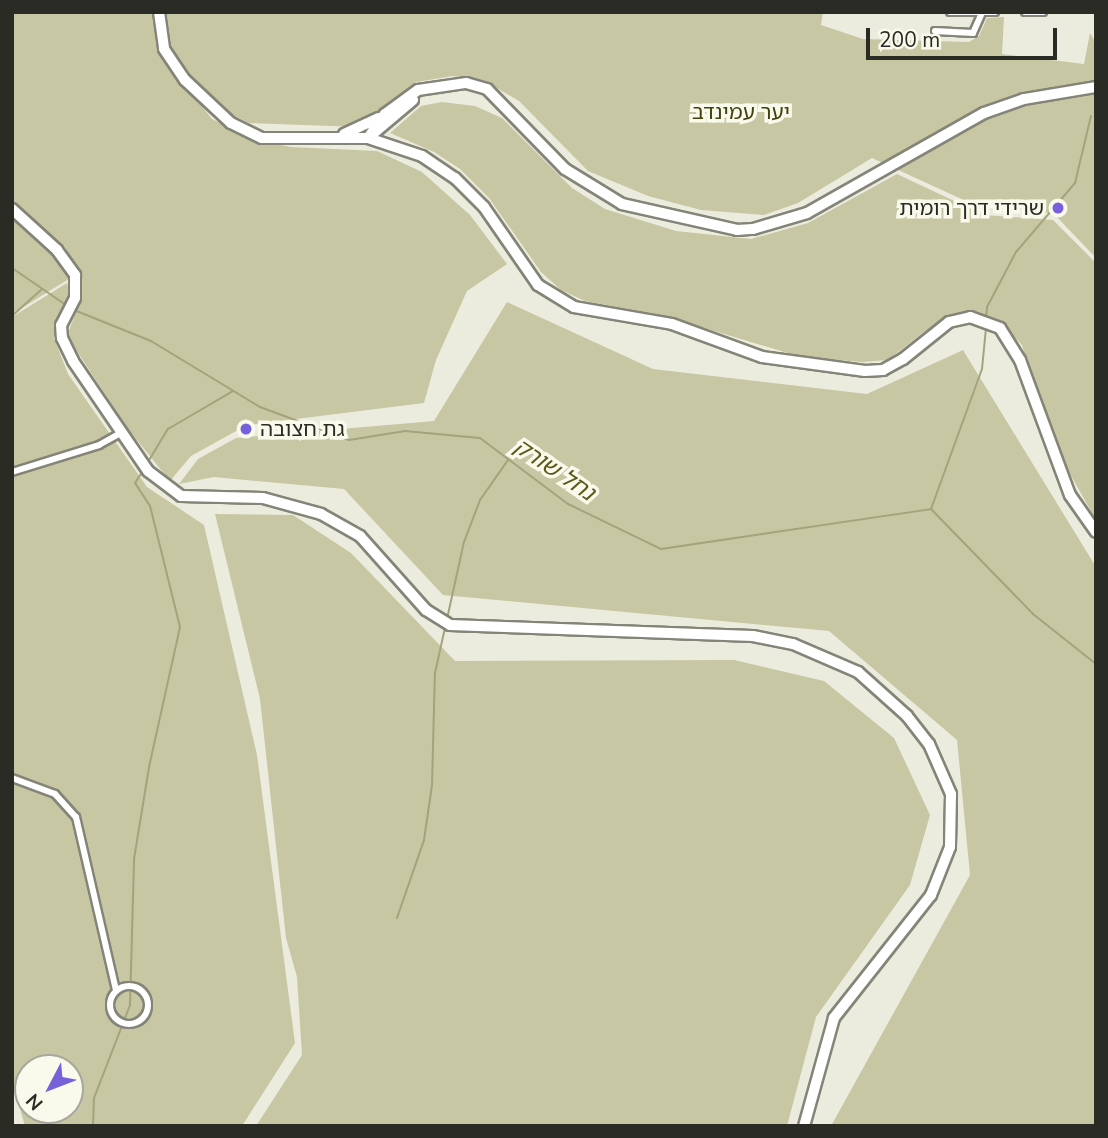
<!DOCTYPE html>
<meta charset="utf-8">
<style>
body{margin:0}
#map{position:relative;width:1108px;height:1138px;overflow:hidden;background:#ebecde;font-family:"Nunito Sans","Noto Sans Hebrew",sans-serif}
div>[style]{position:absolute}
.green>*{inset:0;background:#c7c7a4}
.stream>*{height:2px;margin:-1px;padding:0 1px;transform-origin:1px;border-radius:1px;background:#a3a37c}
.roads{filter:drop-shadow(2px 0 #848478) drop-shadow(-2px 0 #848478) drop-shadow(0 2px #848478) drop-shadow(0 -2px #848478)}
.street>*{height:6px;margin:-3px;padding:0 3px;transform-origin:3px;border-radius:3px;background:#fff}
.street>.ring{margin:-3px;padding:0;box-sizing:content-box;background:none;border:6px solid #fff;border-radius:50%}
.primary>*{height:10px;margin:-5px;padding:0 5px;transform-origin:5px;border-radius:5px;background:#fff}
.dots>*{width:19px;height:19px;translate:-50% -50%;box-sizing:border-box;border:4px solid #f9f9ec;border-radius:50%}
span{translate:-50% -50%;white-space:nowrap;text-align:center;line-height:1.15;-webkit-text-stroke:7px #f9f9ec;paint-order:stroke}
.park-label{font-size:21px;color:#41400f}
.poi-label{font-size:21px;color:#2b2b26}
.right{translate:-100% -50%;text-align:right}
.left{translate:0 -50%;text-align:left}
.water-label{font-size:23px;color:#5b5918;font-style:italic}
.frame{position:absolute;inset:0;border:14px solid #2b2b26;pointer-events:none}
.north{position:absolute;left:14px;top:1054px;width:70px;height:70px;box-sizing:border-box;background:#f9f9ec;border:2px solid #a7a79d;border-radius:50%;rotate:228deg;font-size:19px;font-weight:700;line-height:28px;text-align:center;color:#2b2b26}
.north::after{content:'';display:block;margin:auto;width:24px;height:32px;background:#7860db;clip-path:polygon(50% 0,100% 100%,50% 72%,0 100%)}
.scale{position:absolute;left:866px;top:28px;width:191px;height:32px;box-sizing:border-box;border:4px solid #2b2b26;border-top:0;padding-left:9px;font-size:21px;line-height:24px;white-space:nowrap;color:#2b2b26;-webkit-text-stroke:5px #f9f9ec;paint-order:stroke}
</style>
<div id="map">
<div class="green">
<i style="clip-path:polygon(12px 12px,153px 12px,158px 51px,212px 119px,252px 139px,291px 147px,377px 151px,422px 172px,470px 215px,507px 264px,467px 291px,436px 360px,424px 403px,247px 425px,191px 456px,170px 481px,128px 429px,67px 336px,81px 298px,79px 274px,65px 247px,12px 200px)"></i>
<i style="clip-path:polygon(164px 12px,823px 12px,821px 25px,863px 39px,969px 42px,979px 36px,987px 18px,1004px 17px,1002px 54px,1084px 64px,1090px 33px,1096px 43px,1096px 258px,1054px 214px,997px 204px,979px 207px,872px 158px,798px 203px,764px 215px,701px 210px,648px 196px,588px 171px,519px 101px,485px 81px,453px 76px,416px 82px,360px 127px,249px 123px,227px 112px,190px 78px,165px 37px)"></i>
<i style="clip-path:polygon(442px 102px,475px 106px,502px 118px,572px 188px,605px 209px,676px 231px,751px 239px,808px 223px,897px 174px,984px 215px,1053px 220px,1096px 263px,1096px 520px,1052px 442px,1022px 345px,999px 320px,981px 315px,949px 319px,925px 331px,888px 360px,862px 362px,801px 357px,661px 315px,585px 301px,561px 290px,541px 272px,489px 198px,460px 169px,434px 152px,390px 133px,421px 106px)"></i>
<i style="clip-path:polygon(12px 219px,55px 256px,69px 279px,12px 314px)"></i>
<i style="clip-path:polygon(evenodd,67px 283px,71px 297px,54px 338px,68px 374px,147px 487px,204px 525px,257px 755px,295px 1043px,242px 1126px,25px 1126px,12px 1082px,12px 317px,67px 283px,28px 1068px,70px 1068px,70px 1110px,28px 1110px,28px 1068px)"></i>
<i style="clip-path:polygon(507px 302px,653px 369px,867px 394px,963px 350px,1096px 567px,1096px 1126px,831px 1126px,970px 875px,957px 740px,829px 631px,443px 595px,344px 489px,214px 477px,179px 484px,198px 459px,236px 438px,434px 421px)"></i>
<i style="clip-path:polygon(215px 514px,293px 515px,351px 553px,455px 661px,734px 660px,824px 681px,894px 738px,930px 815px,910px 885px,816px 1017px,787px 1126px,256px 1126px,302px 1055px,297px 977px,286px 938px,260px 699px)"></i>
</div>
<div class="stream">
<i style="left:12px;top:268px;width:65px;rotate:34.4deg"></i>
<i style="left:74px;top:310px;width:83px;rotate:21.9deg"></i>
<i style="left:151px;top:341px;width:127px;rotate:31.2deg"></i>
<i style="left:260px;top:407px;width:95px;rotate:20.3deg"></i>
<i style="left:349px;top:440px;width:57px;rotate:-9.1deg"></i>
<i style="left:405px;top:431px;width:75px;rotate:5.3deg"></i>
<i style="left:480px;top:438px;width:110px;rotate:36.9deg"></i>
<i style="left:568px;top:504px;width:103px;rotate:25.8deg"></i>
<i style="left:661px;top:549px;width:273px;rotate:-8.4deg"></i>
<i style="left:931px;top:509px;width:146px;rotate:45.8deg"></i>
<i style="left:1033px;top:614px;width:80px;rotate:38.4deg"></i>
<i style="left:12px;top:316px;width:40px;rotate:-42deg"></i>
<i style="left:986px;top:319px;width:12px;rotate:-85deg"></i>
<i style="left:987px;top:307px;width:62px;rotate:-62.2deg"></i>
<i style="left:1016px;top:252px;width:91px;rotate:-49.5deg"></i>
<i style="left:1075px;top:183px;width:69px;rotate:-76.6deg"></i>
<i style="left:148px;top:462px;width:39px;rotate:-59deg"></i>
<i style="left:168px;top:429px;width:75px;rotate:-30.3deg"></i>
<i style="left:931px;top:509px;width:149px;rotate:-70deg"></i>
<i style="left:982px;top:369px;width:41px;rotate:-84.4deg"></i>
<i style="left:447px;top:619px;width:79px;rotate:-77.6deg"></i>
<i style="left:464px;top:542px;width:45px;rotate:-69.1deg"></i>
<i style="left:480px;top:500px;width:49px;rotate:-55deg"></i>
<i style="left:397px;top:918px;width:83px;rotate:-70.9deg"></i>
<i style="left:424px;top:840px;width:56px;rotate:-81.7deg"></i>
<i style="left:432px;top:785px;width:112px;rotate:-88.5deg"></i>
<i style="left:435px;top:673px;width:46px;rotate:-77.5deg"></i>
<i style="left:93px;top:1126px;width:28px;rotate:-88deg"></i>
<i style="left:94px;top:1098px;width:100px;rotate:-68.8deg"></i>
<i style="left:130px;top:1005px;width:146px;rotate:-88.4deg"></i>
<i style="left:134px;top:859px;width:93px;rotate:-80.7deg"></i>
<i style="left:149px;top:767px;width:143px;rotate:-77.5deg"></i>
<i style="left:180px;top:627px;width:125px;rotate:-103.9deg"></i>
<i style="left:150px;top:506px;width:27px;rotate:-123deg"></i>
<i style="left:135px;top:483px;width:17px;rotate:-57deg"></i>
</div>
<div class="roads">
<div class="street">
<i style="left:950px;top:12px;width:45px"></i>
<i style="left:1025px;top:12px;width:18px"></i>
<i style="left:935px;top:31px;width:38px;rotate:3deg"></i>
<i style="left:973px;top:33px;width:22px;rotate:-66deg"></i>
<i style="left:12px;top:472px;width:91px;rotate:-17.2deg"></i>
<i style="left:99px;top:445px;width:25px;rotate:-29deg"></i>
<i style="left:12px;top:778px;width:46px;rotate:20.4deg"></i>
<i style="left:55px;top:794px;width:31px;rotate:48deg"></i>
<i style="left:76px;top:817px;width:178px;rotate:77deg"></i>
<i class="ring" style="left:110px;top:986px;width:32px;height:32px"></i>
</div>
<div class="primary">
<i style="left:159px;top:12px;width:37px;rotate:82deg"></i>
<i style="left:164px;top:49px;width:37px;rotate:56deg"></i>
<i style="left:185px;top:80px;width:63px;rotate:43.1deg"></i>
<i style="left:231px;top:123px;width:34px;rotate:26deg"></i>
<i style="left:262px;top:138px;width:106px"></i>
<i style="left:368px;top:138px;width:57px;rotate:18.4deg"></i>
<i style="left:422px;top:156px;width:40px;rotate:34deg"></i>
<i style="left:455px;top:178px;width:41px;rotate:45deg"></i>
<i style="left:484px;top:207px;width:95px;rotate:55.3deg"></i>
<i style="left:538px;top:285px;width:42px;rotate:31.4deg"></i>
<i style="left:574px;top:307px;width:99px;rotate:9.8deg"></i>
<i style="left:672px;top:324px;width:96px;rotate:20.1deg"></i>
<i style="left:762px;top:357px;width:104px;rotate:7.7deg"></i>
<i style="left:865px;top:371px;width:18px;rotate:-3deg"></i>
<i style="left:883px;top:370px;width:23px;rotate:-29deg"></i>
<i style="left:903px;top:359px;width:59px;rotate:-38.8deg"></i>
<i style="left:949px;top:322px;width:22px;rotate:-13deg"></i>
<i style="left:970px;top:317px;width:32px;rotate:20deg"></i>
<i style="left:1000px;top:328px;width:38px;rotate:58deg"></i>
<i style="left:1020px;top:360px;width:144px;rotate:69.7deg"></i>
<i style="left:1070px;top:495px;width:45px;rotate:54.9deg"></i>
<i style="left:344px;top:134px;width:38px;rotate:-25deg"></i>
<i style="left:368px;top:138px;width:29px;rotate:-55deg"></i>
<i style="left:385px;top:114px;width:41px;rotate:-36deg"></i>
<i style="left:418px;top:90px;width:49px;rotate:-8.3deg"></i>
<i style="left:466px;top:83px;width:22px;rotate:16deg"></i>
<i style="left:487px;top:89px;width:112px;rotate:45.7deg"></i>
<i style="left:565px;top:169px;width:67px;rotate:31.6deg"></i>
<i style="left:622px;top:204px;width:118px;rotate:12.7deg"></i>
<i style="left:737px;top:230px;width:16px;rotate:-4deg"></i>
<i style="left:753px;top:229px;width:56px;rotate:-16.5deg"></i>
<i style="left:807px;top:213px;width:203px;rotate:-29.5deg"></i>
<i style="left:984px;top:113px;width:42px;rotate:-19.3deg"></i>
<i style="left:1024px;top:99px;width:73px;rotate:-9.5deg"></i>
<i style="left:368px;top:138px;width:59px;rotate:-40.2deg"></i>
<i style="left:12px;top:209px;width:61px;rotate:42.3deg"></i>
<i style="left:57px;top:250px;width:31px;rotate:54deg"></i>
<i style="left:75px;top:275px;width:23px;rotate:90deg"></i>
<i style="left:75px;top:298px;width:30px;rotate:117deg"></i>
<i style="left:61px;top:325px;width:13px;rotate:86deg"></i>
<i style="left:62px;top:338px;width:25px;rotate:64deg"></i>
<i style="left:73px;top:361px;width:133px;rotate:55.7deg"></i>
<i style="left:148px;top:471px;width:41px;rotate:37.1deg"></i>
<i style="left:181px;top:496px;width:82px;rotate:1.4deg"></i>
<i style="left:263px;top:498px;width:60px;rotate:15.4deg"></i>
<i style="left:321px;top:514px;width:45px;rotate:29.4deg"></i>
<i style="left:360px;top:536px;width:99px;rotate:48.3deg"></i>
<i style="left:426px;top:610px;width:28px;rotate:32deg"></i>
<i style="left:450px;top:625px;width:303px;rotate:2.1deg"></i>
<i style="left:753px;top:636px;width:41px;rotate:11.3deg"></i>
<i style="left:793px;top:644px;width:71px;rotate:23.3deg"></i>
<i style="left:858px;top:672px;width:66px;rotate:41.9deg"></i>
<i style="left:907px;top:716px;width:36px;rotate:52deg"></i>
<i style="left:929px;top:744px;width:55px;rotate:66.3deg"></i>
<i style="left:951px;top:794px;width:53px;rotate:91.1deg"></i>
<i style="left:950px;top:847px;width:52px;rotate:111.6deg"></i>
<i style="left:931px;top:895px;width:157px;rotate:128.3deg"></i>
<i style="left:834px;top:1018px;width:112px;rotate:105.5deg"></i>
</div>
</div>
<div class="dots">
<i style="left:1058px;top:208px;background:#7860db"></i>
<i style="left:246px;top:429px;background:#7860db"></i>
</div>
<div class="park-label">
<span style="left:741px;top:112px">יער עמינדב</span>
</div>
<div class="poi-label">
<span class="right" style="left:1044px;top:208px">שרידי דרך רומית</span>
<span class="left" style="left:260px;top:429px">גת חצובה</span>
</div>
<div class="water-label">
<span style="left:554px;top:470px;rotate:34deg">נחל שורק</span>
</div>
<div class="frame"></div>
<div class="north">N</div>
<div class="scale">200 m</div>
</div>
